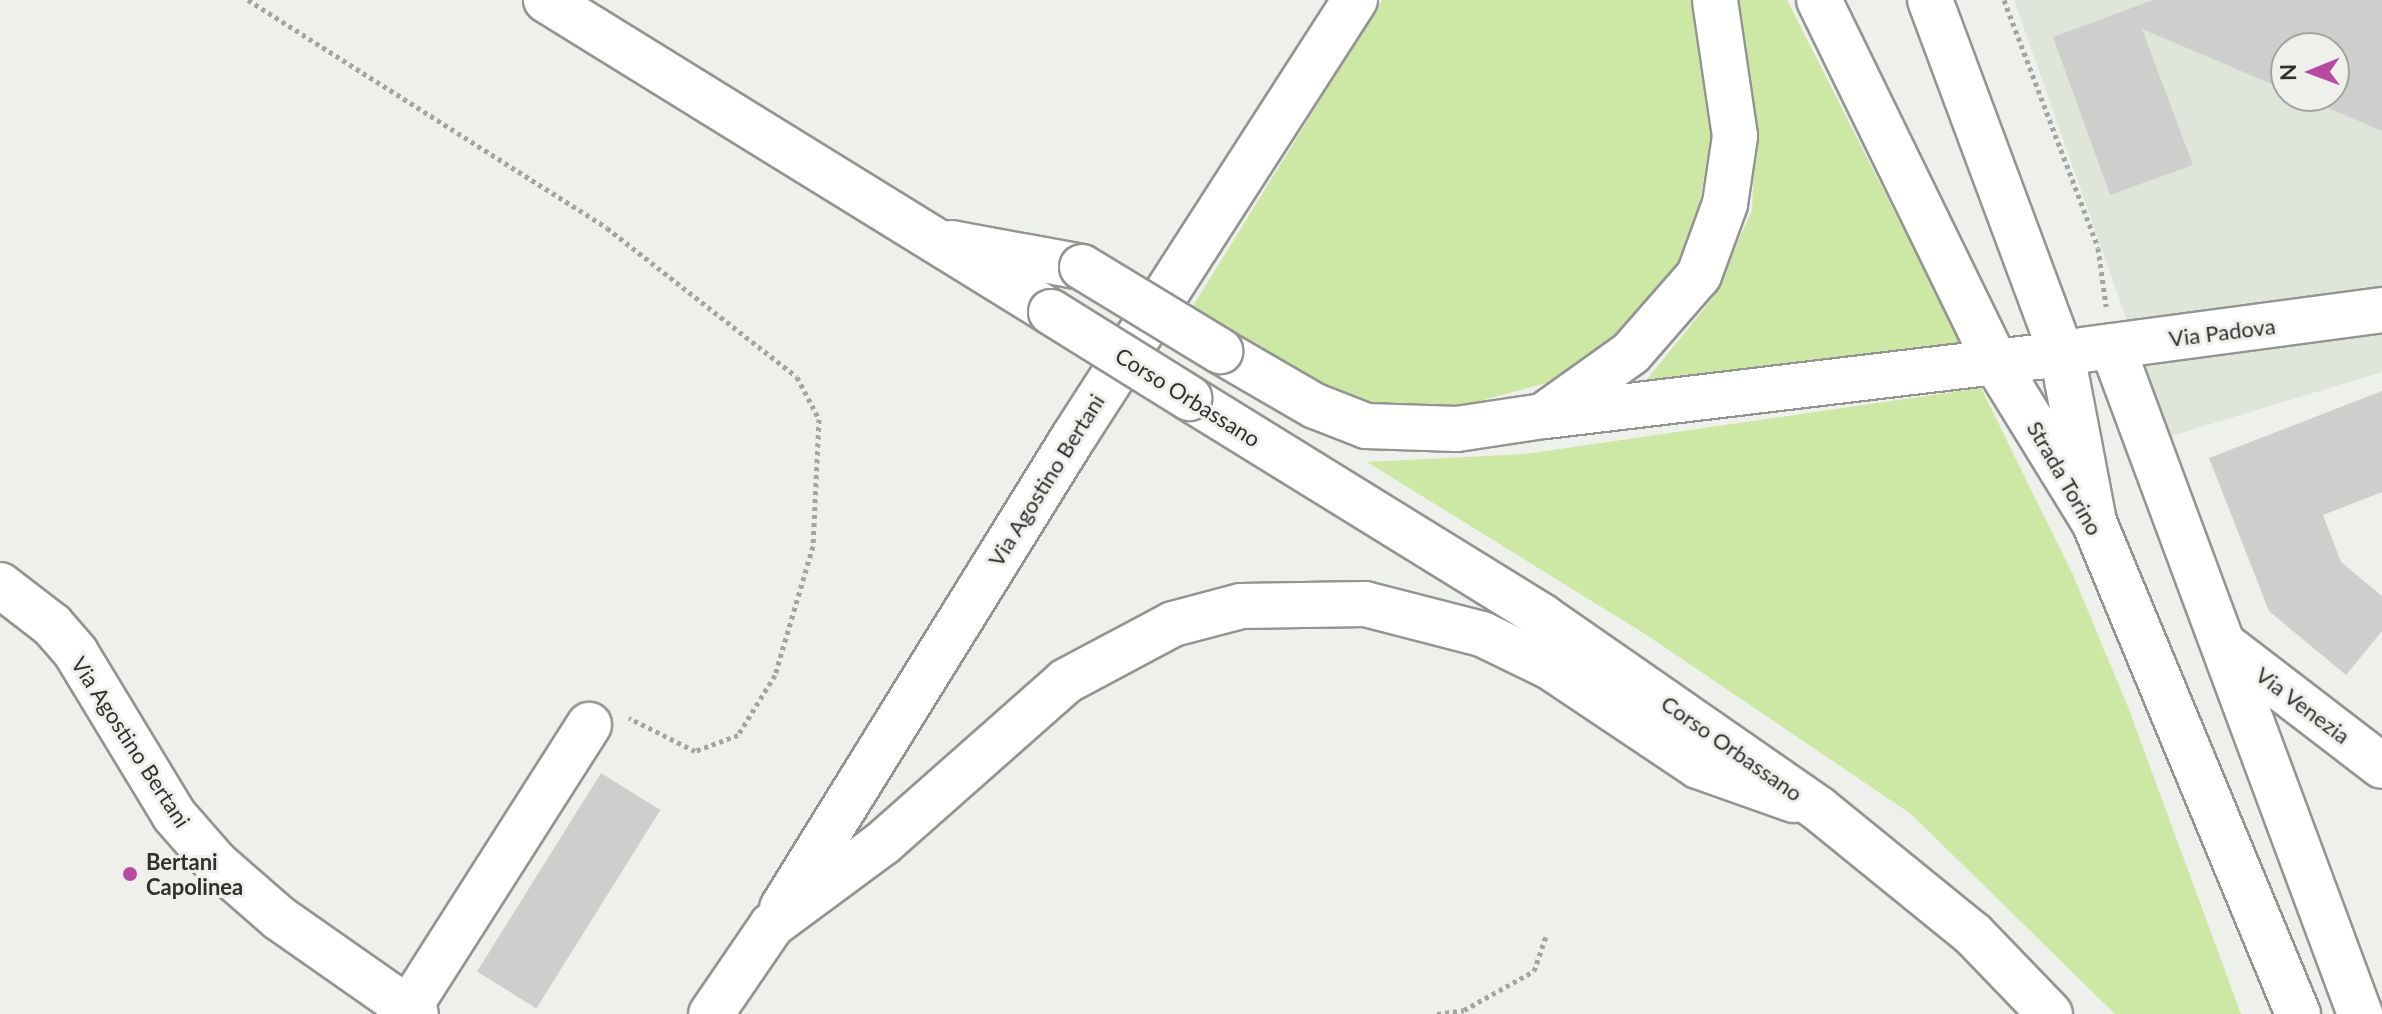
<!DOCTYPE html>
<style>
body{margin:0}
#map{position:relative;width:2382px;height:1014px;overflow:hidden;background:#eef0ec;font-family:Lato,sans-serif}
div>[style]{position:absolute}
.built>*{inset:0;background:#e0e5da}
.green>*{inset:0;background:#cde7a5}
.building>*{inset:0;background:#cecfcc;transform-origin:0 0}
.path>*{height:5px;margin-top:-2.5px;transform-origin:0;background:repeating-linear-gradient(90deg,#a3a5a2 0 4px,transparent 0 8px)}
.roads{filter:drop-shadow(2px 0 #949592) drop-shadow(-2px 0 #949592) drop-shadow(0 2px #949592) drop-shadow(0 -2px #949592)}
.minor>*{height:44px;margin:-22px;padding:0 22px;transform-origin:22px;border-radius:22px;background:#fff}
.major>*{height:44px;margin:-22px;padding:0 22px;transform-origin:22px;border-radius:22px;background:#fff}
.highway>*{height:44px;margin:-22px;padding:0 22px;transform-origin:22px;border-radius:22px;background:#fff}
.bridges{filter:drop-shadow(2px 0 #949592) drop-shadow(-2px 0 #949592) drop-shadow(0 2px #949592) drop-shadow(0 -2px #949592)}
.major-bridge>*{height:44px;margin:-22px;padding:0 22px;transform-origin:22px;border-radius:22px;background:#fff}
.dots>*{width:22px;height:22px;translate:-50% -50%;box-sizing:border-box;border:4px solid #eef0ec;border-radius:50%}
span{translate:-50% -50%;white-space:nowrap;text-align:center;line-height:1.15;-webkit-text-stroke:6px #eef0ec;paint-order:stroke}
.street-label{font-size:22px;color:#30312f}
.poi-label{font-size:22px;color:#30312f;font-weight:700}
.left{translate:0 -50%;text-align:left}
.north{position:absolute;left:2270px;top:32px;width:80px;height:80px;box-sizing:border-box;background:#eef0ec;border:2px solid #a2a4a0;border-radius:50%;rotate:269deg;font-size:22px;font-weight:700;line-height:32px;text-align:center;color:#30312f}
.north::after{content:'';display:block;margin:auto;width:28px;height:36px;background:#ba49a4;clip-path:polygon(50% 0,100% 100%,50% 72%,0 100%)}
</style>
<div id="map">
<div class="built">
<i style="clip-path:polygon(evenodd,2014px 0,2382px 0,2382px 372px,2168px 437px,2014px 0,2286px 48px,2334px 48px,2334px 96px,2286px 96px,2286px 48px)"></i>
</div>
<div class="green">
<i style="clip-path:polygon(1382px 0,1692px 0,1712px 136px,1696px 221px,1680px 262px,1622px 335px,1550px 382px,1461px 406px,1372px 402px,1320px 387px,1193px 306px)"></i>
<i style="clip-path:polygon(1737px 0,1787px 0,1962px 345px,1644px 383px,1712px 299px,1752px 210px,1755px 140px)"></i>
<i style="clip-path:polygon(1981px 388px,2073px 575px,2128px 707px,2241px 1014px,2115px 1014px,1911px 814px,1645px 634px,1367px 462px,1525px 454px)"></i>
</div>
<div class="building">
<i style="clip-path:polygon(2153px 0,2382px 0,2382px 131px,2300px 96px,2334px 96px,2334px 48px,2286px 48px,2286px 90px,2142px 29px,2193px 165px,2110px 195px,2053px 37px)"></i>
<i style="clip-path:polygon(2382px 391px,2382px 492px,2323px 515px,2341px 562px,2382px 596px,2382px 631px,2346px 675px,2269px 611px,2209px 458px)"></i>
<i style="left:601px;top:773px;width:70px;height:234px;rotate:32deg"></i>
</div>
<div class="path">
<i style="left:248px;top:0;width:425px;rotate:32.4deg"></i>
<i style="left:607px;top:228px;width:241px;rotate:38.1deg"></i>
<i style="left:797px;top:377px;width:47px;rotate:62.4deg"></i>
<i style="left:819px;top:419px;width:127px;rotate:92.7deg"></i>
<i style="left:813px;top:546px;width:134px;rotate:106.4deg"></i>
<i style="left:775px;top:675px;width:70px;rotate:121.7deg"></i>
<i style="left:738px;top:735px;width:46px;rotate:159.6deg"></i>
<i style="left:695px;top:751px;width:74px;rotate:-153.4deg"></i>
<i style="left:2004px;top:0;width:265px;rotate:69.2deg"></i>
<i style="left:2098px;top:248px;width:59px;rotate:82.1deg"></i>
<i style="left:1437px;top:1014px;width:27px;rotate:-8deg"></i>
<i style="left:1464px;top:1010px;width:80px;rotate:-29.1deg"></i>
<i style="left:1534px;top:971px;width:39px;rotate:-71deg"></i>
</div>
<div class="roads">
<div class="minor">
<i style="left:2112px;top:346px;width:713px;rotate:69.63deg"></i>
<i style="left:2083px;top:350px;width:302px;rotate:-7.6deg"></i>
<i style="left:0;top:585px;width:66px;rotate:37.6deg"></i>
<i style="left:52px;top:625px;width:37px;rotate:49deg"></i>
<i style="left:76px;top:653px;width:189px;rotate:58.8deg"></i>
<i style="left:174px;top:815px;width:64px;rotate:48.8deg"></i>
<i style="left:216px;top:863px;width:84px;rotate:41.1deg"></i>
<i style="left:279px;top:918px;width:167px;rotate:35deg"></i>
<i style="left:2223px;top:644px;width:200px;rotate:37.5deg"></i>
<i style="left:782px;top:908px;width:553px;rotate:-58.24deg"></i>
<i style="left:1073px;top:438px;width:521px;rotate:-57.23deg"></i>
<i style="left:408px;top:1009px;width:337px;rotate:-57.5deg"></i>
<i style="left:711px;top:1014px;width:108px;rotate:-55.6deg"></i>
<i style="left:772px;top:925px;width:138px;rotate:-36.5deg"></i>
<i style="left:883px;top:843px;width:244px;rotate:-41.5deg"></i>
<i style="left:1066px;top:681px;width:121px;rotate:-28deg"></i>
<i style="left:1173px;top:624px;width:70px;rotate:-14.8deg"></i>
<i style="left:1241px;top:606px;width:124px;rotate:-0.9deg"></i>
<i style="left:1365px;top:604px;width:121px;rotate:14.4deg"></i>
<i style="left:1482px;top:634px;width:76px;rotate:25.9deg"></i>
<i style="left:1550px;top:667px;width:178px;rotate:33.8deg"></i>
<i style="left:1698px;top:766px;width:102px;rotate:19.5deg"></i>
</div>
<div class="major">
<i style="left:546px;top:0;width:594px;rotate:31.71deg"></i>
<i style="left:1819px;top:0;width:404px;rotate:64deg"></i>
<i style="left:1996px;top:363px;width:187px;rotate:58.4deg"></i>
<i style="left:2094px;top:522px;width:533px;rotate:67.48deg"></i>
<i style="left:951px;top:243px;width:133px;rotate:10.4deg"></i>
<i style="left:1220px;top:351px;width:110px;rotate:30.1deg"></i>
<i style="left:1315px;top:406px;width:55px;rotate:21.4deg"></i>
<i style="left:1366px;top:426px;width:91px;rotate:1.9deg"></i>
<i style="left:1457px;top:429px;width:87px;rotate:-8.6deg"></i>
<i style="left:1543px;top:416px;width:108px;rotate:-35.6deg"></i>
<i style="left:1631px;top:353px;width:103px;rotate:-48.9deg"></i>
<i style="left:1699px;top:275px;width:76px;rotate:-69.9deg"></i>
<i style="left:1725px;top:204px;width:69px;rotate:-81.6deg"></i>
<i style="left:1735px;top:136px;width:137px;rotate:-98.4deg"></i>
<i style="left:1189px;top:398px;width:416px;rotate:31.7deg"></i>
<i style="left:1543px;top:617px;width:336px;rotate:34.8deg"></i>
<i style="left:1819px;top:809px;width:198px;rotate:39.1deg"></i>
<i style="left:1973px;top:934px;width:111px;rotate:46.1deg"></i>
<i style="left:1546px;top:416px;width:520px;rotate:-6.85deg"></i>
</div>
<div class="highway">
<i style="left:1930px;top:0;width:378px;rotate:69.6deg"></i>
<i style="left:2062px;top:354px;width:171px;rotate:79.2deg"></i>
</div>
</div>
<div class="bridges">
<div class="major-bridge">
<i style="left:1082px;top:267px;width:162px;rotate:31.3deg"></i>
<i style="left:1051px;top:312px;width:163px;rotate:31.9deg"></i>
</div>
</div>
<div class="dots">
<i style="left:130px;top:874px;background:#ba49a4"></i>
</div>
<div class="street-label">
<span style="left:2222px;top:332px;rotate:-7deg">Via Padova</span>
<span style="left:1188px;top:397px;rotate:32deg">Corso Orbassano</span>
<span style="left:2065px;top:478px;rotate:60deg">Strada Torino</span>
<span style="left:1046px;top:480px;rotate:-58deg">Via Agostino Bertani</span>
<span style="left:2303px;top:705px;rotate:37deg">Via Venezia</span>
<span style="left:131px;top:742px;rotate:57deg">Via Agostino Bertani</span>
<span style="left:1732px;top:748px;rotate:35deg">Corso Orbassano</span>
</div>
<div class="poi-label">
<span class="left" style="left:146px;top:874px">Bertani<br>Capolinea</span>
</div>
<div class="north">N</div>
</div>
